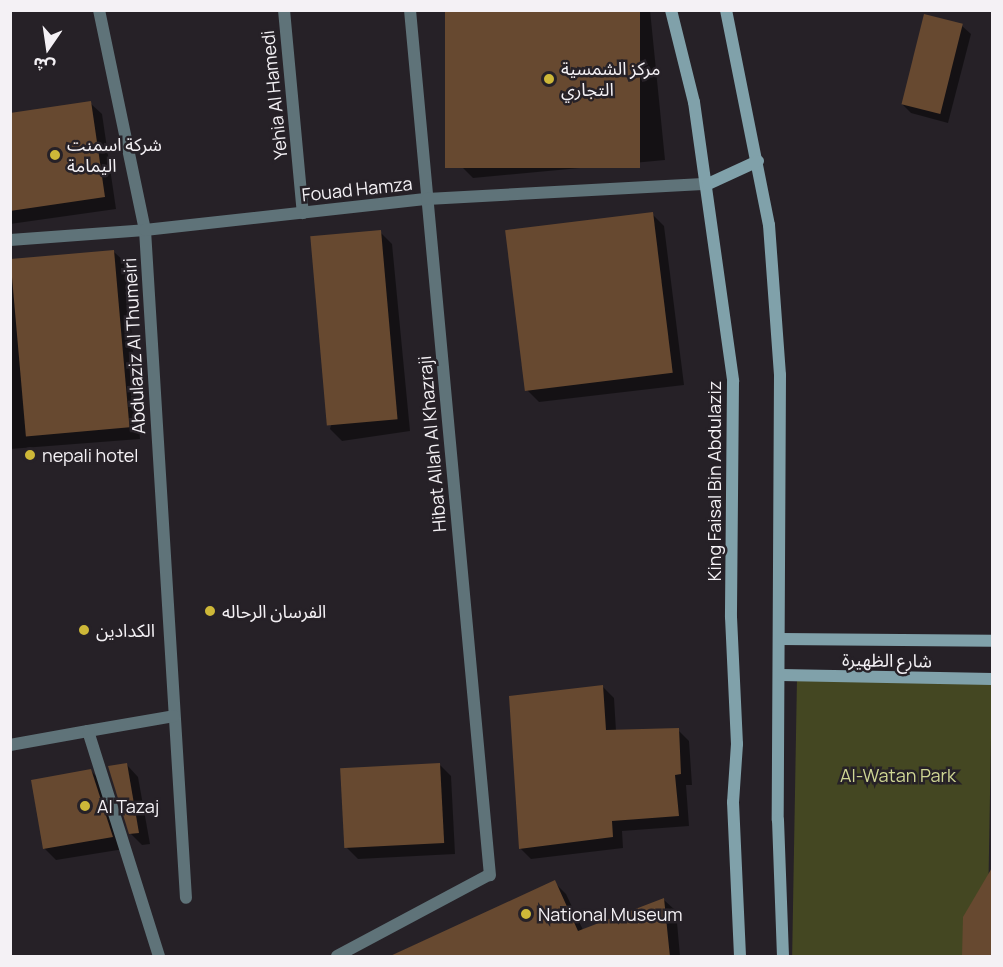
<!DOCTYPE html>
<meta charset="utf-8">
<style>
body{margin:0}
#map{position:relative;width:1003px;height:967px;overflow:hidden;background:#262127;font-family:Manrope,"Noto Sans Arabic",sans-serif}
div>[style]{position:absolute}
.green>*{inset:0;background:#444722;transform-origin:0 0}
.shadow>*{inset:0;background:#0007}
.building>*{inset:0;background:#674930;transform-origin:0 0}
.street>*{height:12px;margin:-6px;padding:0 6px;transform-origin:6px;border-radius:6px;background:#5f7379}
.secondary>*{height:12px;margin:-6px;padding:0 6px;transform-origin:6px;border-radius:6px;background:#80a1aa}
.dots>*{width:16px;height:16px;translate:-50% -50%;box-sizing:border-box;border:3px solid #262127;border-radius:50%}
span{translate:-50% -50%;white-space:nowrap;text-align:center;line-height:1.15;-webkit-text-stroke:5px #262127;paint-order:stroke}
.poi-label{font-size:18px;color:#f4f1f5}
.left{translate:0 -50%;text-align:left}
.street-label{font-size:18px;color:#f4f1f5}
.park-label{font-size:18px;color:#cfd694}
.frame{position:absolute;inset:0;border:12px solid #f4f1f5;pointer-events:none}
.north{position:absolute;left:18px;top:18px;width:60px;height:60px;-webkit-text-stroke:4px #262127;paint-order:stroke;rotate:193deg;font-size:16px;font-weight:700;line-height:24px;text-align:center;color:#f4f1f5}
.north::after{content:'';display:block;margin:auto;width:21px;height:27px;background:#f4f1f5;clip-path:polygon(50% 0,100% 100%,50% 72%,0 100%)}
</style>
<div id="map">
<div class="green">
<i style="left:797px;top:678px;width:195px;height:279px;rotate:1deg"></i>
</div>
<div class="shadow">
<i style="clip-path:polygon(446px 10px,650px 10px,665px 160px,473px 178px,461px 166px)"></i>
<i style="clip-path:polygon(962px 26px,971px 34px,948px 123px,911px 113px,902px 104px)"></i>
<i style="clip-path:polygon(90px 103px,102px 114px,116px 209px,10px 224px,10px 114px)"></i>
<i style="clip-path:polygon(652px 214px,664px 226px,684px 385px,539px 402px,527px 390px)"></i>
<i style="clip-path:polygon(380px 232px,392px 244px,410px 431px,342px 441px,330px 429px)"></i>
<i style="clip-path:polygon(114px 252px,126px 263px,140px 439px,10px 449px,10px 260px)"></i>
<i style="clip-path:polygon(603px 687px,614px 698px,616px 731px,678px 730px,689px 741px,692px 785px,686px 785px,689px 826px,622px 831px,623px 848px,531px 859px,520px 848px)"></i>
<i style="clip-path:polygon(439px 764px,451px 776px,455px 854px,358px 859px,346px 847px)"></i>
<i style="clip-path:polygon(127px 765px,138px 777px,150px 844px,142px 845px,131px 834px)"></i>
<i style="clip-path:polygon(91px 771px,103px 783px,124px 849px,56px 860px,44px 848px)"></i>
<i style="clip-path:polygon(554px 882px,566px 894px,583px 930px,664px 900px,676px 911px,680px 956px,391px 956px)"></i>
</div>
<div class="building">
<i style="left:445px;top:10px;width:195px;height:158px"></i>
<i style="left:924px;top:14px;width:40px;height:93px;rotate:14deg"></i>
<i style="clip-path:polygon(91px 101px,105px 197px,10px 211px,10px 113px)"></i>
<i style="left:653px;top:212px;width:162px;height:149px;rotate:83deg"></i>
<i style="left:381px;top:230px;width:190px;height:71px;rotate:85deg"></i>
<i style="left:114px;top:250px;width:178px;height:104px;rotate:85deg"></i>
<i style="clip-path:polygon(603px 685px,606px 730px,679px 728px,681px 774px,675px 775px,679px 816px,612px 821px,613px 837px,519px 849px,509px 696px)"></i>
<i style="clip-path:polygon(127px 763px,139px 833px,129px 834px,108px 766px)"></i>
<i style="left:440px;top:763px;width:80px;height:100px;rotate:87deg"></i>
<i style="clip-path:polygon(91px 769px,113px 837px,43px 849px,31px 780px)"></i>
<i style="clip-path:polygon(993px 866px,993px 957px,962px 957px,963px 917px)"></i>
<i style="clip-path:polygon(555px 880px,578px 931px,664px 898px,670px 957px,388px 957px)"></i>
</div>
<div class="street">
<i style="left:99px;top:10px;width:225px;rotate:78.2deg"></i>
<i style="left:145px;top:230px;width:669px;rotate:86.49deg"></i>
<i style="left:284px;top:10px;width:204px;rotate:84.7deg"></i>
<i style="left:410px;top:10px;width:869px;rotate:84.72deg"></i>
<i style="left:10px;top:240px;width:135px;rotate:-4.2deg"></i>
<i style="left:145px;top:230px;width:284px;rotate:-6.3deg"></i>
<i style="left:427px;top:199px;width:281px;rotate:-3.1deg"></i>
<i style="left:88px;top:731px;width:87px;rotate:-9.9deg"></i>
<i style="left:10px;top:745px;width:79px;rotate:-10.2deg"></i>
<i style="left:88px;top:731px;width:236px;rotate:72.5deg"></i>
<i style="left:337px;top:956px;width:172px;rotate:-28.1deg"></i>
</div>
<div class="secondary">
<i style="left:671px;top:10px;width:95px;rotate:76deg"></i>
<i style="left:694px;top:102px;width:282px;rotate:82deg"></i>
<i style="left:733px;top:381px;width:236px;rotate:90.5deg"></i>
<i style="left:731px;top:617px;width:127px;rotate:87.3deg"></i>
<i style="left:737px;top:744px;width:58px;rotate:93.9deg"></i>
<i style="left:733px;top:802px;width:154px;rotate:87.4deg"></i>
<i style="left:726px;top:10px;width:219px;rotate:78.7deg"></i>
<i style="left:769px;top:225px;width:150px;rotate:85.8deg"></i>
<i style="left:780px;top:375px;width:445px;rotate:90.3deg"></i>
<i style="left:778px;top:820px;width:136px;rotate:87.9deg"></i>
<i style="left:708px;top:184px;width:55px;rotate:-24.7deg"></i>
<i style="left:781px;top:639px;width:211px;rotate:0.5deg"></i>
<i style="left:781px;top:675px;width:211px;rotate:1.1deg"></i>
</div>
<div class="dots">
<i style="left:549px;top:79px;background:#ceb838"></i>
<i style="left:55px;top:155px;background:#ceb838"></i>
<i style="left:30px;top:455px;background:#ceb838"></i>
<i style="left:210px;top:611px;background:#ceb838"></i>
<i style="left:84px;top:630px;background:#ceb838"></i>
<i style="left:85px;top:806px;background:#ceb838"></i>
<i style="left:526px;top:914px;background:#ceb838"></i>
</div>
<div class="poi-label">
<span class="left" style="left:561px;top:79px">مركز الشمسية<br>التجاري</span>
<span class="left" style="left:67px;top:155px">شركة اسمنت<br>اليمامة</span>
<span class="left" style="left:42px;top:455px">nepali hotel</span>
<span class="left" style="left:222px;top:611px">الفرسان الرحاله</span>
<span class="left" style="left:96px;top:630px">الكدادين</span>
<span class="left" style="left:97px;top:806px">Al Tazaj</span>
<span class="left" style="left:538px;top:914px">National Museum</span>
</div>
<div class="street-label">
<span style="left:274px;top:95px;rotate:-96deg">Yehia Al Hamedi</span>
<span style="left:357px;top:189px;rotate:-6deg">Fouad Hamza</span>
<span style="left:134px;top:346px;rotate:-93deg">Abdulaziz Al Thumeiri</span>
<span style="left:432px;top:444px;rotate:-95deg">Hibat Allah Al Khazraji</span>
<span style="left:714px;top:481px;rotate:-90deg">King Faisal Bin Abdulaziz</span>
<span style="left:887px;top:660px;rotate:1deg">شارع الظهيرة</span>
</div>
<div class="park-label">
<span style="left:898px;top:775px">Al-Watan Park</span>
</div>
<div class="frame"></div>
<div class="north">ش</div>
</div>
